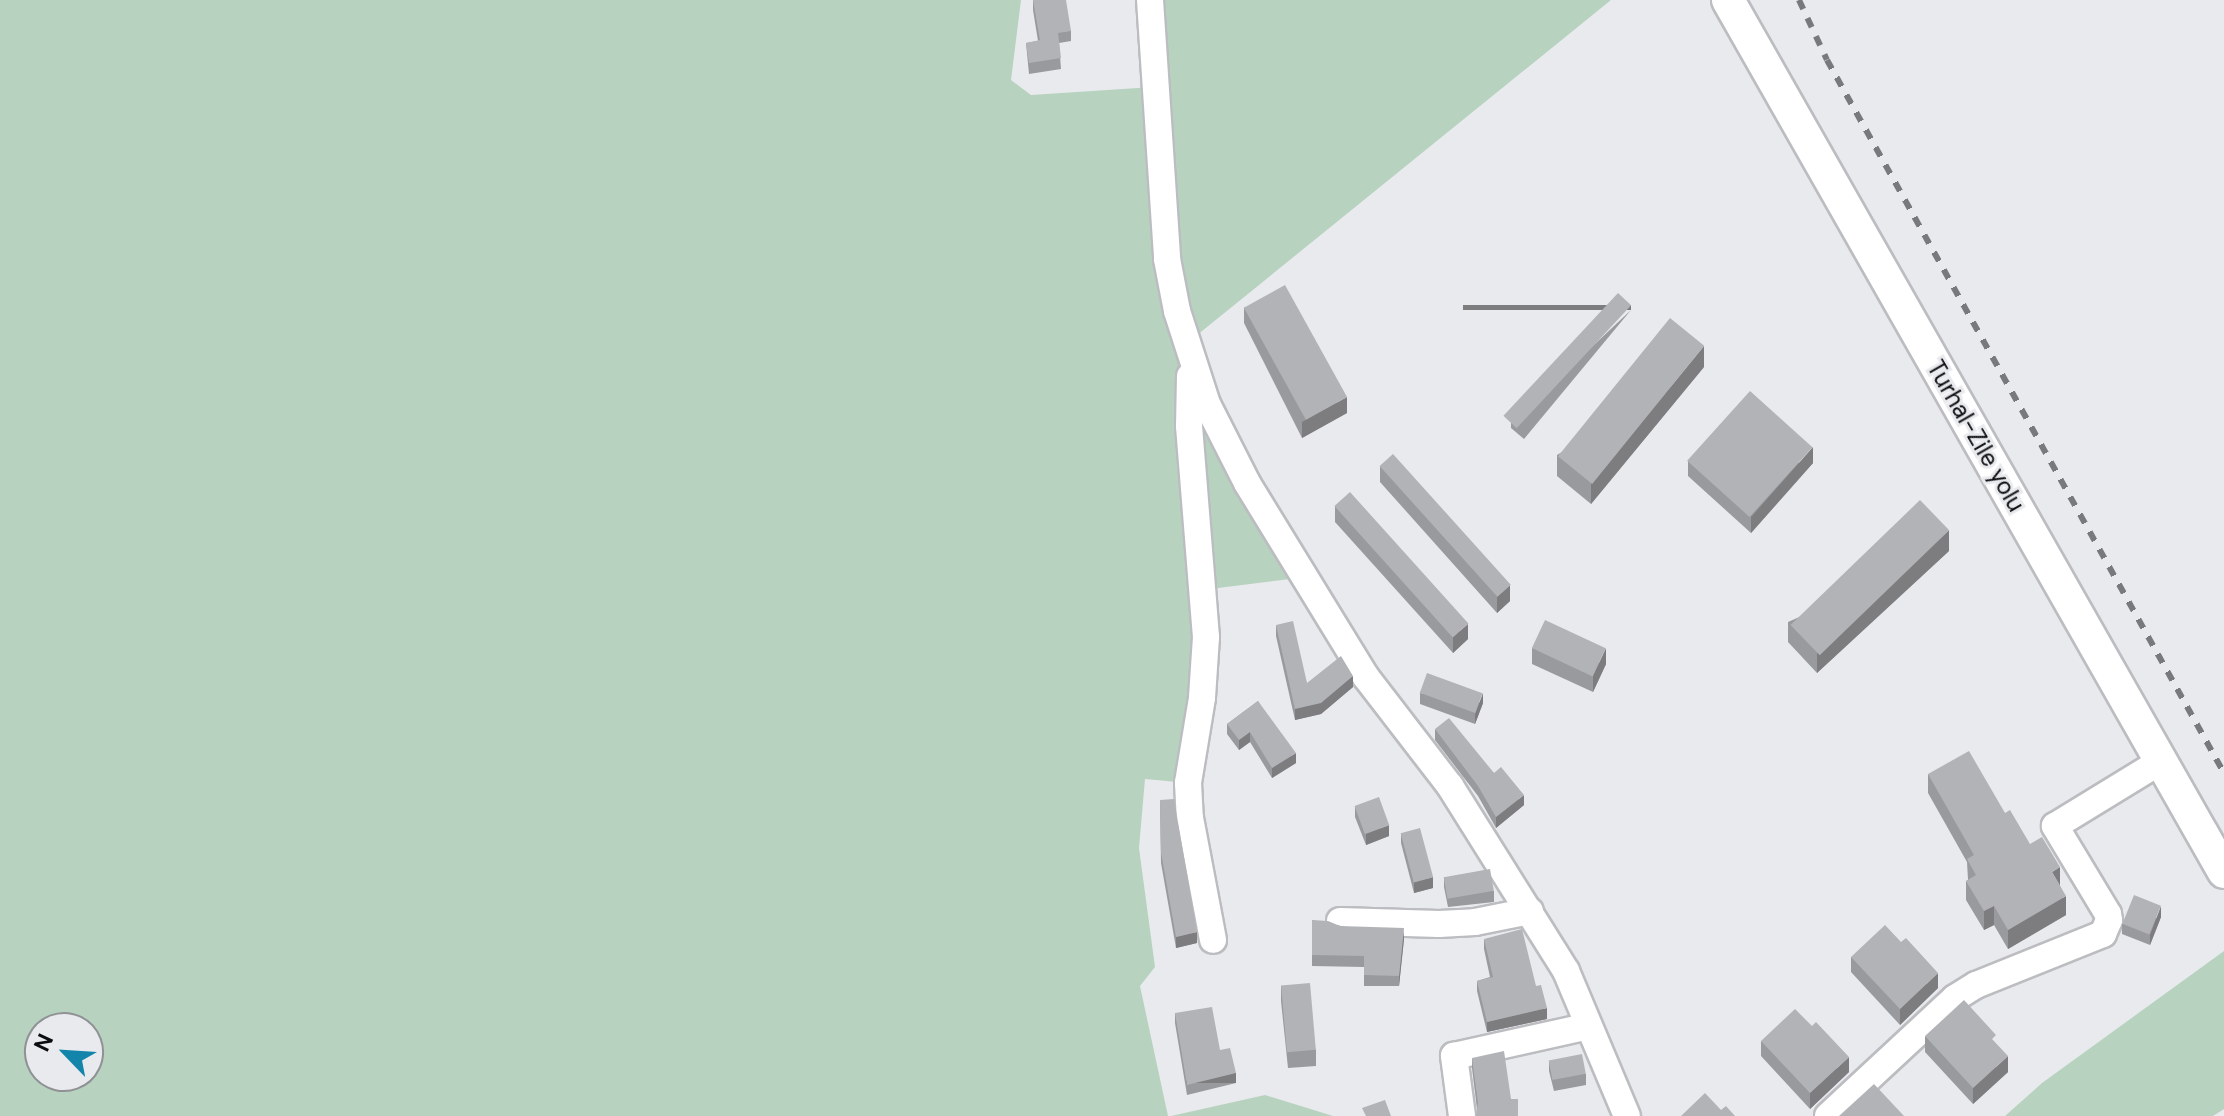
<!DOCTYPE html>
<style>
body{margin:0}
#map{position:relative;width:2224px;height:1116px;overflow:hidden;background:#e9eaee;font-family:"DM Sans",sans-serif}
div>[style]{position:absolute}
.green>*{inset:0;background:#b7d3bf}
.roads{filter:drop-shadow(2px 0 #bcbdc1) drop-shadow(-2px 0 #bcbdc1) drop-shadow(0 2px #bcbdc1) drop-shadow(0 -2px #bcbdc1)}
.minor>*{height:26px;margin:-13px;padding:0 13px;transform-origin:13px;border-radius:13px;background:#fff}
.major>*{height:32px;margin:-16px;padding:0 16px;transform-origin:16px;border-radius:16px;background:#fff}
.rail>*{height:6px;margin-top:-3px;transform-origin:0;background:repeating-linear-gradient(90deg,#78797c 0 10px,transparent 0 20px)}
.wall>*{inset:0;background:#999a9d}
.shaded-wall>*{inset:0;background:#7d7d80;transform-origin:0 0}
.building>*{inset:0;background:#b2b3b7;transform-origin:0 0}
span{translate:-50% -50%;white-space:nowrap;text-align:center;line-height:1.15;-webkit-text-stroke:6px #e9eaee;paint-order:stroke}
.street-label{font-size:24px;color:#0b0c0d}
.north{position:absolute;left:24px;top:1012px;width:80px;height:80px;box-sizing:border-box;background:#e9eaee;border:2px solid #909194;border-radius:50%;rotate:295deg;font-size:22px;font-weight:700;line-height:32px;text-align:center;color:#0b0c0d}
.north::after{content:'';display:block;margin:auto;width:28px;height:36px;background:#1385ab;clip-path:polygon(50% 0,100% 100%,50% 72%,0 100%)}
</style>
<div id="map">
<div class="green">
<i style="clip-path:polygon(evenodd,0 0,1021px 0,1011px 80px,1031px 95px,1153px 87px,1150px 0,1611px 0,1186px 344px,1305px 577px,1202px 590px,1188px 783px,1145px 779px,1139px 848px,1155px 967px,1140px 986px,1168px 1116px,0 1116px,0 0,40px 1028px,88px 1028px,88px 1076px,40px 1076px,40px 1028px)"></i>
<i style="clip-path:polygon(2224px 951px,2224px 1109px,2213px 1116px,2005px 1116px,2042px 1083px)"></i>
<i style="clip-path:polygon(1265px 1095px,1333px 1116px,1171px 1116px)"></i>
</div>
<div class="roads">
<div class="minor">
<i style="left:1150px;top:0;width:260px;rotate:86.2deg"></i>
<i style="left:1167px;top:259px;width:53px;rotate:79.1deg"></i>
<i style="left:1177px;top:311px;width:98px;rotate:72.1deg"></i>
<i style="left:1207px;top:404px;width:89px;rotate:63.1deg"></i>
<i style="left:1247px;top:483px;width:228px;rotate:58.5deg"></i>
<i style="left:1366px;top:677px;width:138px;rotate:52.4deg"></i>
<i style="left:1450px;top:786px;width:218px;rotate:57.9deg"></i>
<i style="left:1566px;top:971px;width:157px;rotate:67.2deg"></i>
<i style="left:1190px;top:376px;width:50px;rotate:91.1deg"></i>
<i style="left:1189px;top:426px;width:212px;rotate:85.4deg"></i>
<i style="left:1206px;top:637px;width:61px;rotate:93.8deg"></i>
<i style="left:1202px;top:698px;width:86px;rotate:99.4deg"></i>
<i style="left:1188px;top:783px;width:35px;rotate:87deg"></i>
<i style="left:1190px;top:818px;width:124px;rotate:79.3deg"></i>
<i style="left:1340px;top:921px;width:99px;rotate:1.7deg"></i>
<i style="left:1439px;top:924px;width:36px;rotate:-3deg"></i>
<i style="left:1475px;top:922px;width:56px;rotate:-11.3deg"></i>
<i style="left:1462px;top:1116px;width:61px;rotate:-97.6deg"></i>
<i style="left:1454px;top:1056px;width:138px;rotate:-12.5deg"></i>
<i style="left:1828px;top:1116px;width:173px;rotate:-42.9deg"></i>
<i style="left:1955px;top:998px;width:25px;rotate:-32deg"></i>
<i style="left:1976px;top:985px;width:137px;rotate:-21.9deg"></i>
<i style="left:2103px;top:934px;width:15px;rotate:-67deg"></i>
<i style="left:2109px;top:920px;width:6px;rotate:-99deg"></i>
<i style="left:2108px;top:914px;width:103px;rotate:-121.1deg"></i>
<i style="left:2055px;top:826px;width:124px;rotate:-31.5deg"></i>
</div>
<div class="major">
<i style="left:1728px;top:0;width:1003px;rotate:60.37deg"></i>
</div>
</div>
<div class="rail">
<i style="left:1799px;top:0;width:66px;rotate:65deg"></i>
<i style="left:1827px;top:60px;width:816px;rotate:60.89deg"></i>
</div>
<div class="wall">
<i style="clip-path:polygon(1033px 0,1071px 31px,1071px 41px,1059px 43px,1061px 69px,1029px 74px,1026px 43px,1038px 41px,1033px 10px)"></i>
<i style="clip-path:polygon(1244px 307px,1347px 413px,1302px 438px,1244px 323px)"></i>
<i style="clip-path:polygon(1631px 310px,1524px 439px,1511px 428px,1511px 423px)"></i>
<i style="clip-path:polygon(1704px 367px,1591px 504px,1557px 476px,1557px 455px)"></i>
<i style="clip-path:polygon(1688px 461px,1813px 463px,1751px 533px,1688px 476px)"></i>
<i style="clip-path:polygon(1380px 466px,1510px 601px,1497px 613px,1380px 482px)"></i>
<i style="clip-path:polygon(1335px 506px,1468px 639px,1453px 653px,1335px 522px)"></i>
<i style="clip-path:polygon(1949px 551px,1817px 673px,1788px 642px,1788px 622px)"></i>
<i style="clip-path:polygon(1276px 625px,1307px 683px,1353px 687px,1321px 714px,1295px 720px,1276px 636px)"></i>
<i style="clip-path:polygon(1532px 648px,1606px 664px,1593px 692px,1532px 664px)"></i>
<i style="clip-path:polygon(1420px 693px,1483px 703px,1475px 724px,1420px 704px)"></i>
<i style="clip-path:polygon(1258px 701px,1296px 763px,1272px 778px,1250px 742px,1239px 750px,1227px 734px,1227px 724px)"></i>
<i style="clip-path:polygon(1435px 729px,1494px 773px,1524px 805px,1496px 828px,1478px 796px,1435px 740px)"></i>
<i style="clip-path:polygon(1928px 774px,2005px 813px,2060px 886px,2066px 915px,2008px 949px,1994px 925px,1984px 930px,1966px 900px,1966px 881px,1968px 880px,1967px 862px,1928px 793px)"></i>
<i style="clip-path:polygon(1160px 800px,1197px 943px,1176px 948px,1161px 863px)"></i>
<i style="clip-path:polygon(1355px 806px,1389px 836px,1366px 845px,1355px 817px)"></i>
<i style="clip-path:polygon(1401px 833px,1433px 888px,1414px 893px,1401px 843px)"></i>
<i style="clip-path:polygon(1444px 877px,1494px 891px,1494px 902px,1448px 907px,1444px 887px)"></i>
<i style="clip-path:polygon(2161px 917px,2150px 945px,2122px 934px,2122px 924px)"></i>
<i style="clip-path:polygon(1312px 920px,1404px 939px,1399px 986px,1364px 986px,1364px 967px,1312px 966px)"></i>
<i style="clip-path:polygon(1484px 939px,1536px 986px,1547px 1019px,1487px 1032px,1477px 991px,1477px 981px,1490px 977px,1484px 949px)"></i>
<i style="clip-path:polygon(1851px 957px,1938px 988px,1900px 1025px,1851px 972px)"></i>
<i style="clip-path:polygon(1281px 985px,1316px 1050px,1316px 1066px,1288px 1068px,1281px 1001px)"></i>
<i style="clip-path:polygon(1175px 1013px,1220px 1050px,1236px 1083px,1187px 1095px,1175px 1023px)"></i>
<i style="clip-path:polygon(1925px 1036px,2008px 1072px,1973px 1104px,1925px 1052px)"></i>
<i style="clip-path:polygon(1761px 1041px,1849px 1072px,1810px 1109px,1761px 1056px)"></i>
<i style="clip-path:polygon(1472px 1058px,1511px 1099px,1477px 1109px,1472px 1068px)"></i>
<i style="clip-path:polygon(1549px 1061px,1586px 1074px,1586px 1085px,1554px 1091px,1549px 1071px)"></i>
</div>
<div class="shaded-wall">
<i style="left:1631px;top:305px;width:5px;height:168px;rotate:90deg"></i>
<i style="clip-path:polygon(1704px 346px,1704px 367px,1591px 504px,1591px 484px)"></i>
<i style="clip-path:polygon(1347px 397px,1347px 413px,1302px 438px,1302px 422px)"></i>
<i style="clip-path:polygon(1813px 447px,1813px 463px,1751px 533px,1751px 517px)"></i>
<i style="clip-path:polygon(1949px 530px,1949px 551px,1817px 673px,1817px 652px)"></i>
<i style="clip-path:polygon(1510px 585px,1510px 601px,1497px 613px,1497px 597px)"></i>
<i style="clip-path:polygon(1468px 624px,1468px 639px,1453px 653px,1453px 637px)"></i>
<i style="clip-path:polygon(1606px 648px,1606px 664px,1593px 692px,1593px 676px)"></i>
<i style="clip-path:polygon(1353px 676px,1353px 687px,1321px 714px,1295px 720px,1295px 709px)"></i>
<i style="clip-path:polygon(1483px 693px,1483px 703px,1475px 724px,1475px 714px)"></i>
<i style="clip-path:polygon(1250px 732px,1250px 742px,1239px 750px,1239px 740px)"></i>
<i style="clip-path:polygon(1296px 753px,1296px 763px,1272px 778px,1272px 768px)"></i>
<i style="clip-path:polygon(1524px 795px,1524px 805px,1496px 828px,1496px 817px)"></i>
<i style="clip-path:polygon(1389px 825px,1389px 836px,1366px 845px,1366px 834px)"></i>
<i style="clip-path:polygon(2060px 867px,2060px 886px,2052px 872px)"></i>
<i style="clip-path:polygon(1433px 877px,1433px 888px,1414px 893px,1414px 882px)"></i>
<i style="clip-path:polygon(2066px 896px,2066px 915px,2008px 949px,2008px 930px)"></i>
<i style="clip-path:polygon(1994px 906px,1994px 925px,1984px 930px,1984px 911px)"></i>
<i style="clip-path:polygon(2161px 906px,2161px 917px,2150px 945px,2150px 935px)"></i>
<i style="clip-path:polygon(1404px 928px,1404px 939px,1399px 986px,1399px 976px)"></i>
<i style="clip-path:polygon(1197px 932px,1197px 943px,1176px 948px,1176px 937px)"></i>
<i style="clip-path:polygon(1938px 973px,1938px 988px,1900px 1025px,1900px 1009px)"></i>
<i style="clip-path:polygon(1547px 1008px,1547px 1019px,1487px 1032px,1487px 1022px)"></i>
<i style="clip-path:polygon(2008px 1056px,2008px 1072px,1973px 1104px,1973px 1088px)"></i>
<i style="clip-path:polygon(1849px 1057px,1849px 1072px,1810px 1109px,1810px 1093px)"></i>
<i style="left:1236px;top:1073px;width:10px;height:50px;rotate:90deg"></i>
</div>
<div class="building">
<i style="clip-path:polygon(1033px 0,1066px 0,1071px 31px,1058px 33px,1061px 58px,1029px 63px,1026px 43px,1040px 40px)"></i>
<i style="left:1285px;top:285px;width:128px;height:47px;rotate:61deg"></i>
<i style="left:1618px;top:293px;width:18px;height:168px;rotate:43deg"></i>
<i style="left:1670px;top:318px;width:44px;height:178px;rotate:39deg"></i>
<i style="left:1750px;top:391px;width:84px;height:94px;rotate:42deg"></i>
<i style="left:1393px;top:454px;width:176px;height:18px;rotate:48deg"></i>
<i style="left:1350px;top:492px;width:177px;height:21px;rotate:48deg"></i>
<i style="left:1920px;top:500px;width:42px;height:180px;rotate:46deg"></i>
<i style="left:1545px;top:620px;width:67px;height:31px;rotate:25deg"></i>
<i style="clip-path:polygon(1293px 621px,1307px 683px,1341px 656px,1353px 676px,1321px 703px,1295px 709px,1276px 625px)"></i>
<i style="left:1427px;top:673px;width:59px;height:21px;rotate:20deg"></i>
<i style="clip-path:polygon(1258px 701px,1296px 753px,1272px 768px,1250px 732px,1239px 740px,1227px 724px)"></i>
<i style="clip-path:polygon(1449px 718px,1494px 773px,1501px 767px,1524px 795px,1496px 817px,1478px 786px,1435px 729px)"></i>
<i style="clip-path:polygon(1969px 751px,2005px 813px,2010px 810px,2030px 844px,2042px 837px,2060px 867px,2052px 872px,2066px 896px,2008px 930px,1994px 906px,1984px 911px,1966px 881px,1976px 875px,1967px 859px,1974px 855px,1928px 774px)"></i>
<i style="left:1379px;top:797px;width:30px;height:26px;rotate:70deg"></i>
<i style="clip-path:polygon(1174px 799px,1197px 932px,1176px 937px,1161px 852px,1160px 800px)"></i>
<i style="left:1420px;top:828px;width:51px;height:20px;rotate:75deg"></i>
<i style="left:1490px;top:869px;width:22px;height:47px;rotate:80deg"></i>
<i style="left:2134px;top:895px;width:29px;height:31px;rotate:22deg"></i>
<i style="clip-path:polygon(1312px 920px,1328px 921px,1340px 926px,1404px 928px,1399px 976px,1364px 975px,1364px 956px,1312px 955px)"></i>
<i style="clip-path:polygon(1885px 925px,1901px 942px,1906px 938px,1938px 973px,1900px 1009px,1851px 957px)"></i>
<i style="clip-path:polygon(1522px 929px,1536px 986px,1541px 985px,1547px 1008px,1487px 1022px,1477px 981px,1493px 977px,1484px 939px)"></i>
<i style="left:1310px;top:983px;width:67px;height:29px;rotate:85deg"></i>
<i style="clip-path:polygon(1964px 1000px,1996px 1035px,1992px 1039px,2008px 1056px,1973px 1088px,1925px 1036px)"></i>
<i style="clip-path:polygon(1212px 1007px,1220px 1050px,1230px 1048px,1236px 1073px,1187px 1085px,1175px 1013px)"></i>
<i style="clip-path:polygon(1795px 1009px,1812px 1026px,1816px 1022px,1849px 1057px,1810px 1093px,1761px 1041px)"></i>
<i style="clip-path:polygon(1504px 1051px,1511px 1099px,1518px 1099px,1518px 1116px,1476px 1116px,1478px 1103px,1472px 1058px)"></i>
<i style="left:1582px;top:1054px;width:20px;height:34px;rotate:79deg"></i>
<i style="clip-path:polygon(1874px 1084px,1904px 1116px,1839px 1116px)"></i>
<i style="clip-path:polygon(1705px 1093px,1721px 1110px,1726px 1106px,1735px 1116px,1681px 1116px)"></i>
<i style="clip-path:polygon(1385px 1100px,1391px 1116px,1366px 1116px,1362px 1108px)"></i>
</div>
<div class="street-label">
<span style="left:1976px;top:436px;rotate:60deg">Turhal-Zile yolu</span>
</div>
<div class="north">N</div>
</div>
